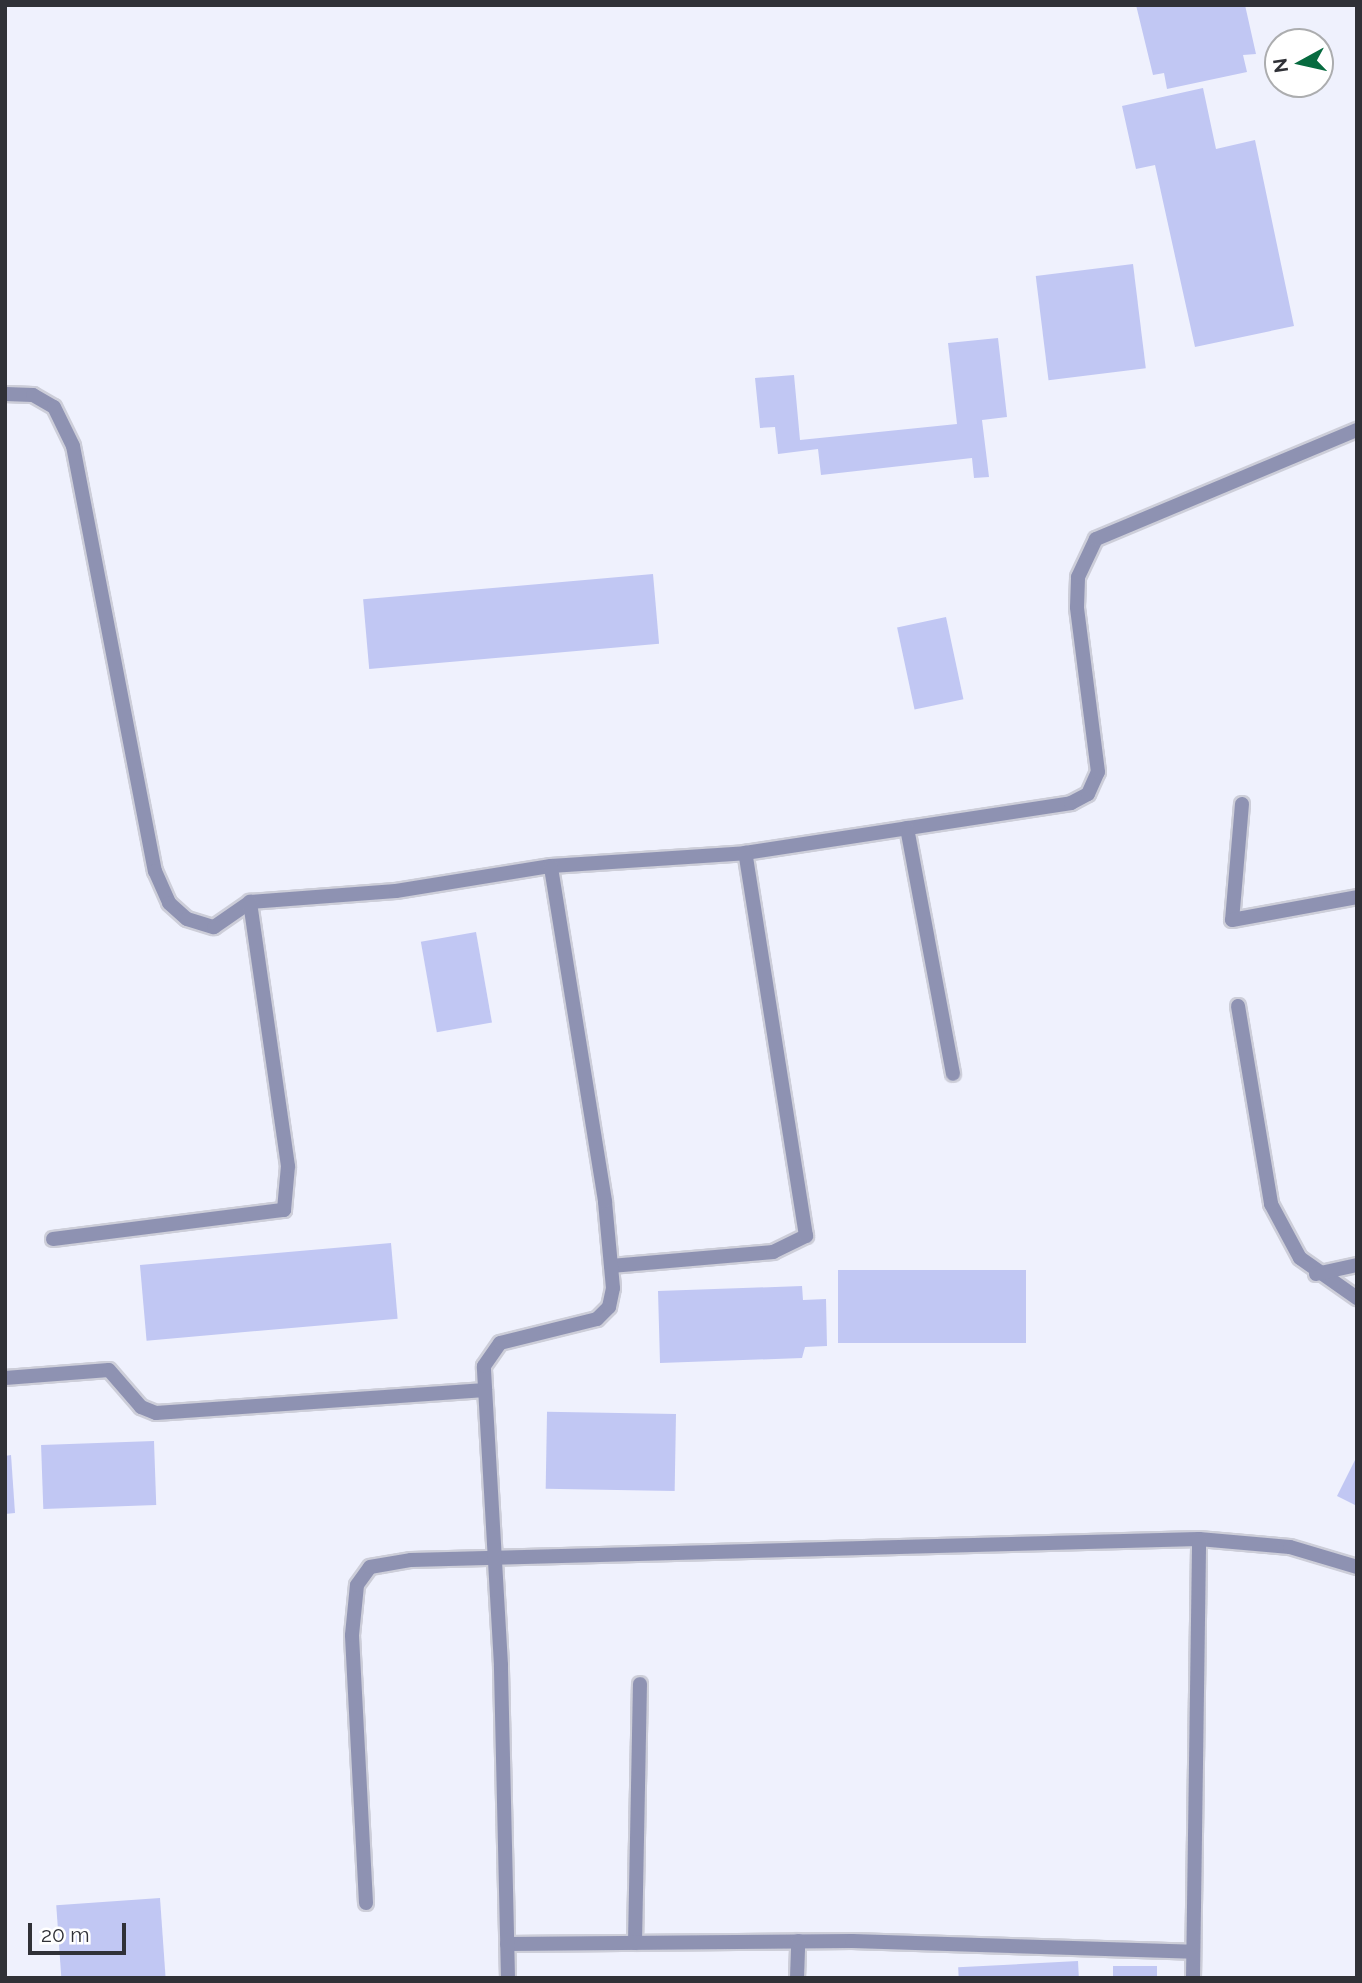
<!DOCTYPE html>
<style>
body{margin:0}
#map{position:relative;width:1362px;height:1983px;overflow:hidden;background:#eff1fd;font-family:Raleway,sans-serif}
div>[style]{position:absolute}
.building>*{inset:0;background:#c1c7f3;transform-origin:0 0}
.roads{filter:drop-shadow(2px 0 #cdced9) drop-shadow(-2px 0 #cdced9) drop-shadow(0 2px #cdced9) drop-shadow(0 -2px #cdced9)}
.minor>*{height:14px;margin:-7px;padding:0 7px;transform-origin:7px;border-radius:7px;background:#8e92b2}
span{translate:-50% -50%;white-space:nowrap;text-align:center;line-height:1.15;-webkit-text-stroke:5px #fff;paint-order:stroke}
.frame{position:absolute;inset:0;border:7px solid #303137;pointer-events:none}
.north{position:absolute;left:1264px;top:28px;width:70px;height:70px;box-sizing:border-box;background:#fff;border:2px solid #acadaf;border-radius:50%;rotate:262deg;font-size:19px;font-weight:700;line-height:28px;text-align:center;color:#303137}
.north::after{content:'';display:block;margin:auto;width:24px;height:32px;background:#076b40;clip-path:polygon(50% 0,100% 100%,50% 72%,0 100%)}
.scale{position:absolute;left:28px;top:1923px;width:98px;height:32px;box-sizing:border-box;border:4px solid #303137;border-top:0;padding-left:9px;font-size:21px;line-height:24px;white-space:nowrap;color:#303137;-webkit-text-stroke:5px #fff;paint-order:stroke}
</style>
<div id="map">
<div class="building">
<i style="clip-path:polygon(1136px 5px,1245px 5px,1256px 54px,1243px 55px,1247px 72px,1167px 89px,1164px 73px,1153px 75px)"></i>
<i style="clip-path:polygon(1203px 88px,1216px 149px,1255px 140px,1294px 326px,1195px 347px,1155px 165px,1136px 169px,1122px 106px)"></i>
<i style="left:1133px;top:264px;width:105px;height:98px;rotate:83deg"></i>
<i style="clip-path:polygon(998px 338px,1007px 417px,982px 420px,989px 477px,974px 478px,972px 458px,821px 475px,818px 449px,778px 454px,775px 427px,760px 428px,755px 378px,794px 375px,800px 440px,957px 424px,948px 343px)"></i>
<i style="left:653px;top:574px;width:70px;height:291px;rotate:85deg"></i>
<i style="left:946px;top:617px;width:84px;height:50px;rotate:78deg"></i>
<i style="left:476px;top:932px;width:92px;height:56px;rotate:80deg"></i>
<i style="left:391px;top:1243px;width:76px;height:252px;rotate:85deg"></i>
<i style="left:1026px;top:1270px;width:73px;height:188px;rotate:90deg"></i>
<i style="clip-path:polygon(802px 1286px,803px 1300px,826px 1299px,827px 1346px,805px 1347px,802px 1358px,660px 1363px,658px 1291px)"></i>
<i style="left:676px;top:1414px;width:77px;height:129px;rotate:91deg"></i>
<i style="left:154px;top:1441px;width:64px;height:113px;rotate:88deg"></i>
<i style="clip-path:polygon(11px 1455px,15px 1513px,5px 1514px,5px 1456px)"></i>
<i style="clip-path:polygon(1357px 1456px,1357px 1506px,1337px 1496px)"></i>
<i style="left:160px;top:1898px;width:80px;height:104px;rotate:86deg"></i>
<i style="left:1078px;top:1961px;width:17px;height:120px;rotate:87deg"></i>
<i style="left:1113px;top:1966px;width:44px;height:12px"></i>
</div>
<div class="roads">
<div class="minor">
<i style="left:5px;top:394px;width:28px;rotate:2deg"></i>
<i style="left:33px;top:395px;width:24px;rotate:30deg"></i>
<i style="left:54px;top:407px;width:43px;rotate:64deg"></i>
<i style="left:73px;top:446px;width:433px;rotate:79.1deg"></i>
<i style="left:155px;top:871px;width:35px;rotate:66deg"></i>
<i style="left:169px;top:903px;width:24px;rotate:42deg"></i>
<i style="left:187px;top:919px;width:28px;rotate:17deg"></i>
<i style="left:214px;top:927px;width:44px;rotate:-34.8deg"></i>
<i style="left:250px;top:902px;width:146px;rotate:-4.3deg"></i>
<i style="left:396px;top:891px;width:157px;rotate:-9.2deg"></i>
<i style="left:551px;top:866px;width:194px;rotate:-3.8deg"></i>
<i style="left:745px;top:853px;width:330px;rotate:-8.7deg"></i>
<i style="left:1071px;top:803px;width:19px;rotate:-28deg"></i>
<i style="left:1088px;top:794px;width:24px;rotate:-66deg"></i>
<i style="left:1098px;top:772px;width:166px;rotate:-97.3deg"></i>
<i style="left:1077px;top:607px;width:30px;rotate:-88deg"></i>
<i style="left:1078px;top:577px;width:42px;rotate:-64.7deg"></i>
<i style="left:1096px;top:539px;width:283px;rotate:-22.7deg"></i>
<i style="left:1242px;top:804px;width:116px;rotate:94.9deg"></i>
<i style="left:1232px;top:920px;width:127px;rotate:-10.4deg"></i>
<i style="left:907px;top:828px;width:250px;rotate:79.4deg"></i>
<i style="left:1238px;top:1006px;width:201px;rotate:80.5deg"></i>
<i style="left:1271px;top:1204px;width:61px;rotate:61.8deg"></i>
<i style="left:1300px;top:1258px;width:70px;rotate:35.1deg"></i>
<i style="left:53px;top:1239px;width:233px;rotate:-7.2deg"></i>
<i style="left:284px;top:1210px;width:44px;rotate:-84.8deg"></i>
<i style="left:288px;top:1166px;width:267px;rotate:-98.2deg"></i>
<i style="left:611px;top:1266px;width:163px;rotate:-4.9deg"></i>
<i style="left:773px;top:1252px;width:37px;rotate:-26deg"></i>
<i style="left:806px;top:1236px;width:388px;rotate:-99deg"></i>
<i style="left:1316px;top:1274px;width:42px;rotate:-12.4deg"></i>
<i style="left:5px;top:1378px;width:104px;rotate:-4.4deg"></i>
<i style="left:109px;top:1370px;width:49px;rotate:49.1deg"></i>
<i style="left:141px;top:1407px;width:16px;rotate:22deg"></i>
<i style="left:156px;top:1413px;width:330px;rotate:-4deg"></i>
<i style="left:366px;top:1903px;width:268px;rotate:-93deg"></i>
<i style="left:352px;top:1635px;width:50px;rotate:-84.3deg"></i>
<i style="left:357px;top:1585px;width:22px;rotate:-54deg"></i>
<i style="left:370px;top:1567px;width:42px;rotate:-9.7deg"></i>
<i style="left:411px;top:1560px;width:788px;rotate:-1.53deg"></i>
<i style="left:1199px;top:1539px;width:91px;rotate:5deg"></i>
<i style="left:1290px;top:1547px;width:70px;rotate:16.6deg"></i>
<i style="left:635px;top:1943px;width:259px;rotate:-88.9deg"></i>
<i style="left:507px;top:1944px;width:345px;rotate:-0.5deg"></i>
<i style="left:852px;top:1941px;width:341px;rotate:1.8deg"></i>
<i style="left:508px;top:1978px;width:313px;rotate:-91.3deg"></i>
<i style="left:501px;top:1665px;width:299px;rotate:-93.3deg"></i>
<i style="left:484px;top:1366px;width:28px;rotate:-55deg"></i>
<i style="left:500px;top:1343px;width:100px;rotate:-13.9deg"></i>
<i style="left:597px;top:1319px;width:17px;rotate:-45deg"></i>
<i style="left:609px;top:1307px;width:19px;rotate:-78deg"></i>
<i style="left:613px;top:1288px;width:87px;rotate:-95.3deg"></i>
<i style="left:605px;top:1201px;width:339px;rotate:-99.2deg"></i>
<i style="left:797px;top:1978px;width:37px;rotate:-88deg"></i>
<i style="left:1193px;top:1978px;width:439px;rotate:-89.2deg"></i>
</div>
</div>
<div class="frame"></div>
<div class="north">N</div>
<div class="scale">20 m</div>
</div>
